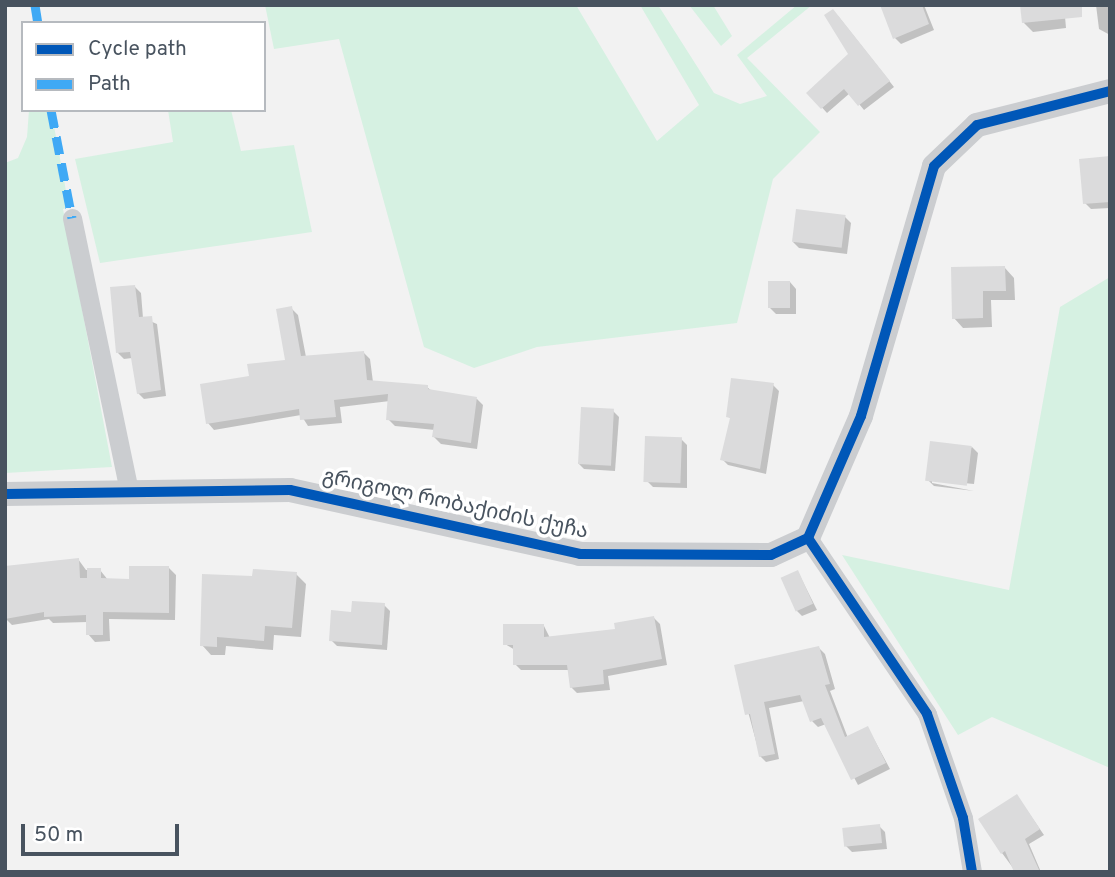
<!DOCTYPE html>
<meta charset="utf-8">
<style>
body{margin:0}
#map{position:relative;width:1115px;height:877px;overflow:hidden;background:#f2f2f2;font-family:Overpass,"Noto Sans Georgian",sans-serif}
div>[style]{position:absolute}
.green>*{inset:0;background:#d6f1e2}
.shadow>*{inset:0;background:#0003}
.building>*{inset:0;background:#dbdbdc;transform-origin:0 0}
.minor>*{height:19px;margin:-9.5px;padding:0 9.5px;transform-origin:9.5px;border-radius:9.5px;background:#cbcdd0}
.tertiary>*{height:24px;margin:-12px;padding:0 12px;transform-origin:12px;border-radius:12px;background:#cbcdd0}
.quiet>*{height:9px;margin-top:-4.5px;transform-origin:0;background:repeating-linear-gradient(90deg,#3fa9f5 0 18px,transparent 0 27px)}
.cycleway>*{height:10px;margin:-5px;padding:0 5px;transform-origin:5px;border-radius:5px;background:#0057b8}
span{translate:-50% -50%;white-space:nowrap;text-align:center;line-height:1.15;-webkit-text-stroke:7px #fff;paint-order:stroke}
.street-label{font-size:21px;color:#48535f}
.frame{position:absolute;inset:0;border:7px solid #48535f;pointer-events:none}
.legend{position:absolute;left:21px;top:21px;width:245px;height:91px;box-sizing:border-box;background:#fff;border:2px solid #b6babf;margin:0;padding:9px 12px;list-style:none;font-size:21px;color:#48535f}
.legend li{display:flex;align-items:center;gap:14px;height:35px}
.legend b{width:35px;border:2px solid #b6babf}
.scale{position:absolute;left:21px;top:824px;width:158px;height:32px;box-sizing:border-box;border:4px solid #48535f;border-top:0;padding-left:9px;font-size:21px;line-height:24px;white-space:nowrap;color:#48535f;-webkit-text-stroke:5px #fff;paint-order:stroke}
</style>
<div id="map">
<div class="green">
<i style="clip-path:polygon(265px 5px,576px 5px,657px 141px,699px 105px,640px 5px,658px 5px,714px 93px,740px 104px,767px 96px,737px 55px,797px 5px,812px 5px,747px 58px,820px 132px,773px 179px,737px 323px,537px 347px,474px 368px,424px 347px,339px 39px,274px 49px)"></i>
<i style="clip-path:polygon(689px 5px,713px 5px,732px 36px,721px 46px)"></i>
<i style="clip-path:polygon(29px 110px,51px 110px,69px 207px,63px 209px,112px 467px,5px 473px,5px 163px,18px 158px,27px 137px)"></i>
<i style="clip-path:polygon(168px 110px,231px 110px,241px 151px,294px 145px,312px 232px,100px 263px,75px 159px,173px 142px)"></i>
<i style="clip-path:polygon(1110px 277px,1110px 768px,992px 717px,958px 735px,842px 555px,1009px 590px,1060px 307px)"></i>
</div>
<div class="shadow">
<i style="clip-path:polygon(890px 5px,924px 5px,934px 30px,901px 44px,895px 38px)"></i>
<i style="clip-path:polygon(1064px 5px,1066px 28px,1033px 32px,1023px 22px)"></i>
<i style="clip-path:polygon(1096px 5px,1110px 5px,1110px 35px,1099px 29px)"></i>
<i style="clip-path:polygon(838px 16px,894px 87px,864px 110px,850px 93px,827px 113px,809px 93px,850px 54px)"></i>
<i style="clip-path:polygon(1110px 158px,1110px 208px,1091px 209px,1085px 203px)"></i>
<i style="clip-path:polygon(845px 217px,851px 223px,847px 254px,799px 248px,793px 242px)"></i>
<i style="clip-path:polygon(1005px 268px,1014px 278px,1015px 300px,991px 300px,992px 327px,963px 328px,954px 318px)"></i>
<i style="clip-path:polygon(790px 282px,796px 289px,796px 314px,776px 314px,770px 308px)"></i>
<i style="clip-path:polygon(135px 287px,141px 293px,143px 318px,157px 324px,166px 396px,144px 399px,138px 393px,132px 358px,124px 359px,118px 353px)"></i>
<i style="clip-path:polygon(291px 308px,298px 315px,306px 357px,363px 352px,370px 359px,373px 382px,427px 387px,433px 392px,477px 399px,483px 405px,477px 449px,441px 444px,434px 437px,435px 430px,395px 426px,388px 419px,390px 401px,340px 407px,342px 423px,308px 426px,301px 415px,214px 430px,208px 423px,251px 378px,287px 361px)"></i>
<i style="clip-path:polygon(773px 385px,779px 391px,766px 474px,728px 465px,722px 459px,732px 420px,728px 416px)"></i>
<i style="clip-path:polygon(613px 411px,619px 417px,615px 471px,584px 469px,578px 463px)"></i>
<i style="clip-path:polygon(681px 439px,687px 445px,687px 488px,653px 487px,647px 481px)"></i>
<i style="clip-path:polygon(972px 447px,978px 453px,974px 484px,932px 480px,932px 483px,974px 491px,934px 486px,928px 480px)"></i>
<i style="clip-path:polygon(78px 559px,86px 570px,100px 570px,108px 580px,131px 580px,169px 568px,176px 575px,175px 620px,109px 619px,110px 641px,95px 642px,88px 634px,88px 622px,53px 623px,49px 619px,12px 625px,5px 618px)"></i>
<i style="clip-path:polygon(798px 572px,817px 610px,802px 616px,796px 610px)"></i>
<i style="clip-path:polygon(296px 574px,306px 584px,301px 637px,274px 635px,273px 650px,226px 646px,225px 655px,211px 655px,202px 645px,254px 578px)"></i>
<i style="clip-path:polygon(384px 605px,390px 611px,387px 650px,337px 646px,331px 640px,353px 613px)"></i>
<i style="clip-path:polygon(654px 618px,660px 624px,667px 665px,608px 676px,610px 690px,577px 693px,571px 687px,570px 670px,521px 670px,515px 664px,515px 650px,505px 644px,544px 626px,550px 638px,618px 631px)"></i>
<i style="clip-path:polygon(819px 648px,825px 654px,835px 689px,830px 691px,848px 738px,868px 728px,890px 769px,858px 785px,826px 724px,818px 727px,812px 721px,804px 701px,769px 708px,779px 759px,766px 762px,760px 756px,736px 667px)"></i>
<i style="clip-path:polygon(1017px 796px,1044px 835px,1029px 844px,1041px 872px,1016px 872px,1002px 853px)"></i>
<i style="clip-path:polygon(879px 826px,885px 832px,887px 849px,852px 852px,846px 846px)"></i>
</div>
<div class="building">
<i style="clip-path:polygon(880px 5px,922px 5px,929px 24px,893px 39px)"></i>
<i style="clip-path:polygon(1020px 5px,1082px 5px,1082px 17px,1022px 23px)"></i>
<i style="clip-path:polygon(833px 9px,890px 81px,858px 106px,844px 89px,821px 109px,806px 93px,848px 54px,824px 15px)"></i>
<i style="clip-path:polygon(1110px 156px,1110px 202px,1083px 204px,1079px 159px)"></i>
<i style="left:796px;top:209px;width:50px;height:33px;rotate:7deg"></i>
<i style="clip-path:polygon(1005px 266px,1006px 291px,983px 291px,983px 318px,952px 319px,951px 267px)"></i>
<i style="left:768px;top:281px;width:22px;height:27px"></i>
<i style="clip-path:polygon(135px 285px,139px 317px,152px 316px,161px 390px,137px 394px,130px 352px,116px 353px,110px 287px)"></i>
<i style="clip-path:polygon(292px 306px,301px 356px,364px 351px,367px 380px,428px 385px,428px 389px,477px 397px,471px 443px,432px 437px,434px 424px,386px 420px,388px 394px,334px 400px,336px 417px,300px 420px,299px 409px,206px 424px,200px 384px,249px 376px,247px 364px,285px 360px,276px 309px)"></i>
<i style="clip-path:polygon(731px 378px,774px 383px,760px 469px,720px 460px,730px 418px,726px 417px)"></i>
<i style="left:581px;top:407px;width:33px;height:57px;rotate:3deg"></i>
<i style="left:645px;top:436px;width:37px;height:46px;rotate:2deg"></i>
<i style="left:930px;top:441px;width:42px;height:40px;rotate:7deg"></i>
<i style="clip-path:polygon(79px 558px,80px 578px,87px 578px,87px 568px,101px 568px,101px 578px,129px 579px,129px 566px,169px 566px,169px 613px,103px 612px,103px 635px,86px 635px,86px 615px,44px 617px,44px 612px,5px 619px,5px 566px)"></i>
<i style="clip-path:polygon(253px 569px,297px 572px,292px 628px,265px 626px,264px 641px,217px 637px,217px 647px,200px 646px,202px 574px,252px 576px)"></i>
<i style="left:798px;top:570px;width:37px;height:19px;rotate:66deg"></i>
<i style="clip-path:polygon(352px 601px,385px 603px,382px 645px,329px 641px,331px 610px,351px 612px)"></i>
<i style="clip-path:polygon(654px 616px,662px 659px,603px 670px,604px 684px,570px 688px,567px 665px,513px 665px,513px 645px,503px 645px,503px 624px,544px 624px,544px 637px,615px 629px,614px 623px)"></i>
<i style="clip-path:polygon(819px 646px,830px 684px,825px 685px,845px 737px,868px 726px,886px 763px,851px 780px,821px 718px,810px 722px,800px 695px,764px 702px,775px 754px,759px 757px,750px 714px,745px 715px,734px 665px)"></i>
<i style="clip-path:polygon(1017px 794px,1040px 829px,1025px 839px,1040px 872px,1014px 872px,1005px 851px,1001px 854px,978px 819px)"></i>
<i style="left:880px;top:824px;width:19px;height:38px;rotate:84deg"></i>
</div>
<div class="minor">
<i style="left:72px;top:218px;width:280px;rotate:78.2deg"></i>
<i style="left:808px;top:538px;width:212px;rotate:55.9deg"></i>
<i style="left:927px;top:714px;width:110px;rotate:70.9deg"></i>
<i style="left:963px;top:818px;width:55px;rotate:80.5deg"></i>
</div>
<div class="tertiary">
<i style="left:5px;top:494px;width:285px;rotate:-0.8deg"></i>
<i style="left:290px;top:490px;width:297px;rotate:12.4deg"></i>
<i style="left:580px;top:554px;width:191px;rotate:0.3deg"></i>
<i style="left:771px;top:555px;width:41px;rotate:-24.7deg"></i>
<i style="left:808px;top:538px;width:133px;rotate:-66.5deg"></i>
<i style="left:861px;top:416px;width:260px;rotate:-73.7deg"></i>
<i style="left:934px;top:166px;width:59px;rotate:-43.6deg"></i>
<i style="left:977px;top:125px;width:137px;rotate:-14.3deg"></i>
</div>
<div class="quiet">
<i style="left:35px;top:5px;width:18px;rotate:81deg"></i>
<i style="left:51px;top:110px;width:110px;rotate:79deg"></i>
</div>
<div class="cycleway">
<i style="left:5px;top:494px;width:285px;rotate:-0.8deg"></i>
<i style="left:290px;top:490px;width:297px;rotate:12.4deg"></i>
<i style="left:580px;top:554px;width:191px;rotate:0.3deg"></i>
<i style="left:771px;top:555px;width:41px;rotate:-24.7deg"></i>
<i style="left:808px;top:538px;width:133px;rotate:-66.5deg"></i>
<i style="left:861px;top:416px;width:260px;rotate:-73.7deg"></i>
<i style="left:934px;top:166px;width:59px;rotate:-43.6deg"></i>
<i style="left:977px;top:125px;width:137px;rotate:-14.3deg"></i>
<i style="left:808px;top:538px;width:212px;rotate:55.9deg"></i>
<i style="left:927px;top:714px;width:110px;rotate:70.9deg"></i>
<i style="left:963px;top:818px;width:55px;rotate:80.5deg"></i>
</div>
<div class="street-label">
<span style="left:455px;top:505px;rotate:12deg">გრიგოლ რობაქიძის ქუჩა</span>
</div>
<div class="frame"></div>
<ul class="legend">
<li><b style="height:9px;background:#0057b8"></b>Cycle path</li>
<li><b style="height:9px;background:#3fa9f5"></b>Path</li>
</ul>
<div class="scale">50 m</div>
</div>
